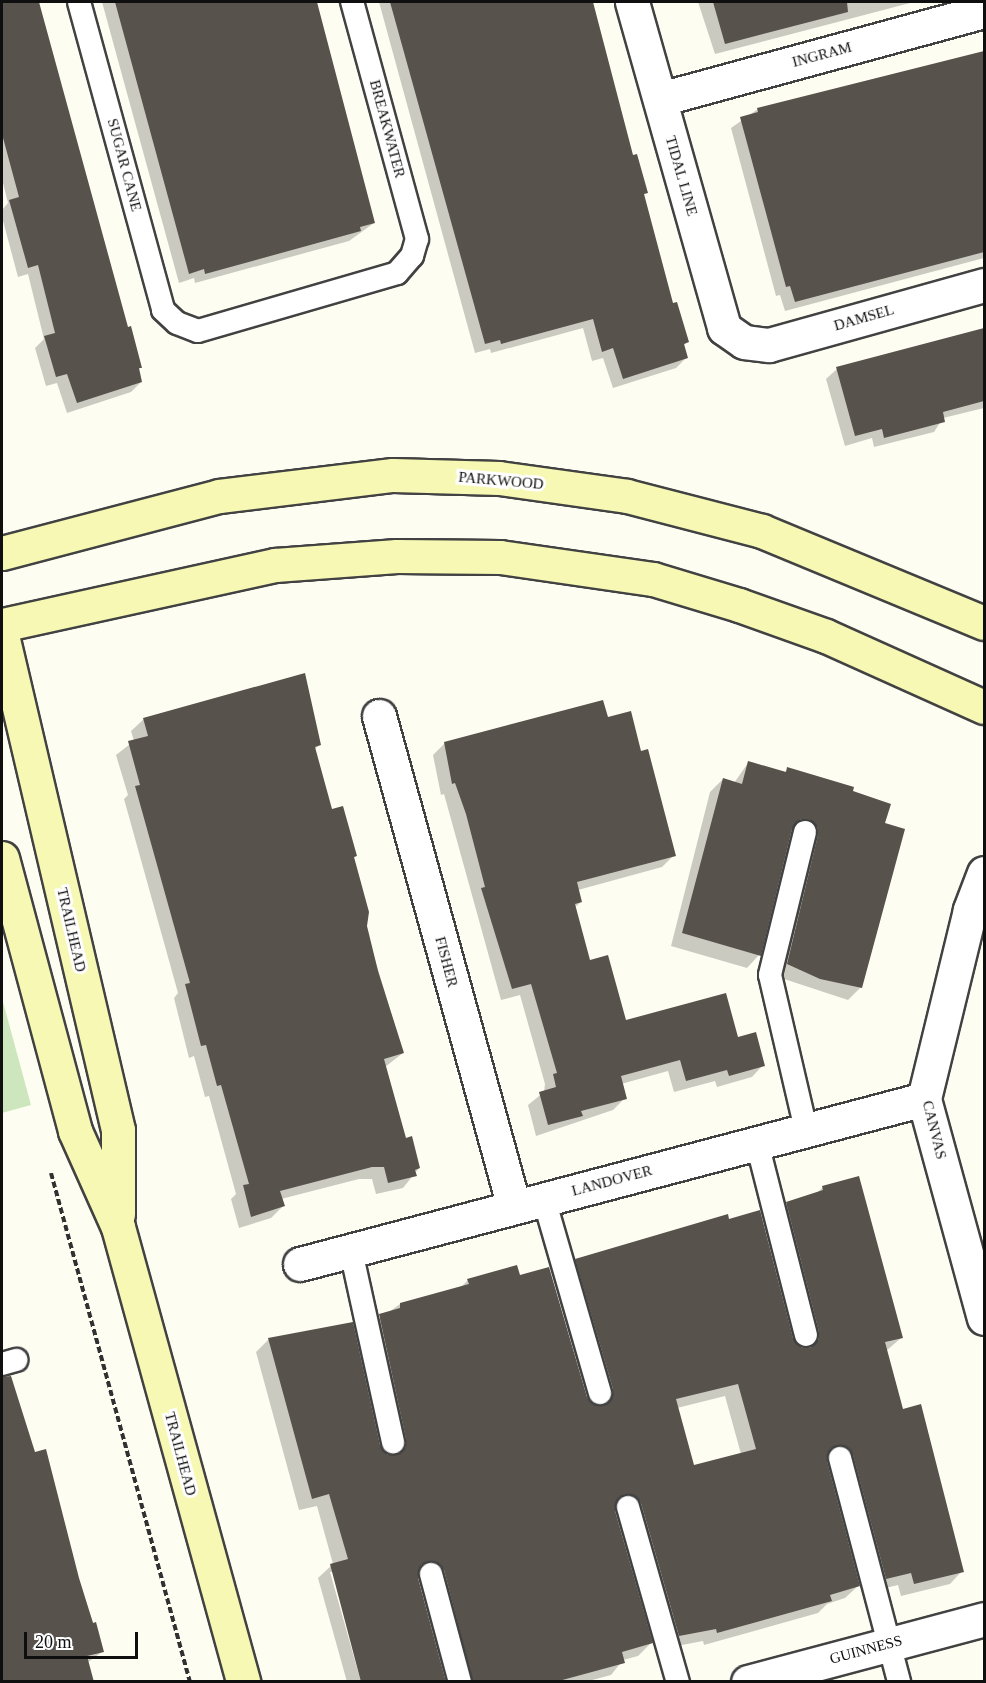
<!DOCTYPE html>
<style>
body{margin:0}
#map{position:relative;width:986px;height:1683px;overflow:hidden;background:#fefdf2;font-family:"Times New Roman",serif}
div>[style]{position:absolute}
.green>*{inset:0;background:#cee6be}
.shadow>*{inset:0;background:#0003}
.building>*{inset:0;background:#57524c}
.path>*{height:4px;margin-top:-2px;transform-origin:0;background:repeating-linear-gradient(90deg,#313131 0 6px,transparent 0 9px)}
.roads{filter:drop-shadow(2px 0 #424242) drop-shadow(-2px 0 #424242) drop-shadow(0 2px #424242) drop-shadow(0 -2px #424242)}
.lane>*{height:22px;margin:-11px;padding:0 11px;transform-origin:11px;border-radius:11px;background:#fff}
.street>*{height:33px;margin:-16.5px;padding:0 16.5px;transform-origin:16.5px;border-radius:16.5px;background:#fff}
.secondary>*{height:33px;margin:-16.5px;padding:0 16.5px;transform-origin:16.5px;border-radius:16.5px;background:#f6f8b4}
span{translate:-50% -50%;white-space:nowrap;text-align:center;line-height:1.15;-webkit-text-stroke:6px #fff;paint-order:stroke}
.street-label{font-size:15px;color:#0f0f0f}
.frame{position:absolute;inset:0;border:3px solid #0f0f0f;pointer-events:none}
.scale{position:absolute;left:24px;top:1632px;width:114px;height:27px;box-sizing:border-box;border:3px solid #0f0f0f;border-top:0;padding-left:8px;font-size:18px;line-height:21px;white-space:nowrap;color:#0f0f0f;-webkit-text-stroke:4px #fff;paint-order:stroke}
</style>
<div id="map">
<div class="green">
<i style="clip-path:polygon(2px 998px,31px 1105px,2px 1113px)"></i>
</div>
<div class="shadow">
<i style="clip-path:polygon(2px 2px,38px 2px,127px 329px,141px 367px,138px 370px,141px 382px,131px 392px,67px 413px,57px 383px,46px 386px,35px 348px,44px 339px,28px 274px,18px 277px,2px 217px,2px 210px,8px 203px,2px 179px)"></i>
<i style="clip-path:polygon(102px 2px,314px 2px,374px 223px,349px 241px,195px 283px,194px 278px,179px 283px)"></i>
<i style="clip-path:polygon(379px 2px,590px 2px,632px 157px,646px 192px,643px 196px,672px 305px,687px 342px,683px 346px,686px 358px,676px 368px,613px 388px,603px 358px,592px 361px,583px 328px,491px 353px,490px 349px,475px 353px)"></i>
<i style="clip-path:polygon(698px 2px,914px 2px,715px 54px)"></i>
<i style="clip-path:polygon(984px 52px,984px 258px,785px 311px,780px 295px,776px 296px,731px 128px,758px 109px)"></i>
<i style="clip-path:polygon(984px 330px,984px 408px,943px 418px,934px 432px,874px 447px,872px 438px,845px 446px,826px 379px,837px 369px)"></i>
<i style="clip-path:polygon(144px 719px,320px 744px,314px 750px,331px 811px,356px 856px,352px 859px,365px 926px,403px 1053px,385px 1067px,405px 1140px,419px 1168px,403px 1188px,376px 1194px,372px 1179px,359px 1179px,281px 1199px,283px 1206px,271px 1218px,239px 1228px,231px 1199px,236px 1194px,209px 1096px,205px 1097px,194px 1056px,189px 1058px,174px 998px,178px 993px,124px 799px,128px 795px,116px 755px,134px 741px,131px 731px)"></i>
<i style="clip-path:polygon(607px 719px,640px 753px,674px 855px,662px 867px,578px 890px,581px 902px,574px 908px,589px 962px,625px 1022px,737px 1039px,763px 1065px,752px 1077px,717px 1087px,715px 1081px,674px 1092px,668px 1071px,621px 1084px,625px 1098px,613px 1110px,536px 1136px,528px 1105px,544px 1092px,545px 1084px,520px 995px,501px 1000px,444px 794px,441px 795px,433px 755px,445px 743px)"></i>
<i style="clip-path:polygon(748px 763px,784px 773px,788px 769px,851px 793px,883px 824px,861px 987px,848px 1000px,775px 976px,796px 831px,790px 831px,759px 955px,747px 968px,671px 946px,710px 792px,723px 779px,734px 783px)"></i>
<i style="clip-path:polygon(evenodd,823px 1187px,901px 1338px,886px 1351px,902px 1411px,962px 1571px,950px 1584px,901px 1596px,898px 1585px,873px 1591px,836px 1461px,826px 1458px,858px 1586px,845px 1598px,827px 1604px,818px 1613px,704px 1645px,703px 1641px,666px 1648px,624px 1509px,614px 1507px,651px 1643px,638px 1656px,623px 1660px,611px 1675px,585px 1682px,458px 1682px,421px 1573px,330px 1572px,361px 1682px,347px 1682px,318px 1578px,333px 1564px,317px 1506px,299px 1510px,256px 1352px,269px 1339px,388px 1456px,394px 1456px,367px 1328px,400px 1304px,460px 1288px,468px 1280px,519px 1277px,586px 1397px,590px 1404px,600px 1407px,563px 1273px,576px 1260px,792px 1339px,801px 1349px,807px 1349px,774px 1216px,787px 1204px,816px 1194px,823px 1187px,725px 1396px,741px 1454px,693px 1467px,677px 1408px,725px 1396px)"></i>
<i style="clip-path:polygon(22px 1418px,103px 1651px,87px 1663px,88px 1682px,2px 1682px,2px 1424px)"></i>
</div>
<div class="building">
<i style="clip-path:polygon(2px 2px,39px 2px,128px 327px,131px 326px,142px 368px,139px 368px,142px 382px,77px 403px,67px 374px,56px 377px,44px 336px,55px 333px,38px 265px,28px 268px,9px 200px,19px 197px,2px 134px)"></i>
<i style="clip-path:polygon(115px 2px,317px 2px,375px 223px,360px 227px,361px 231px,205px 274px,204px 269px,189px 274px)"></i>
<i style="clip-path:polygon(390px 2px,593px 2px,633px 155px,637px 154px,648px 193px,644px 194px,673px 303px,677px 302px,689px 342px,684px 344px,688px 358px,623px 379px,613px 348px,602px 352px,593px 319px,501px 344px,500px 340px,485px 344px)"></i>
<i style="clip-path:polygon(713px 2px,847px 2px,848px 12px,725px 44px)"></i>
<i style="clip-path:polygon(984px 51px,984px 252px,795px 302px,790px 286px,786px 287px,740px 117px,758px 112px,757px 108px)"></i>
<i style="clip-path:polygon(984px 328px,984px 401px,943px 412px,945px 422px,884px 438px,882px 429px,855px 436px,836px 367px)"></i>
<i style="clip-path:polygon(305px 673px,321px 745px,315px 747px,332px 809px,343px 806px,357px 856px,354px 857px,369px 912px,367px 926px,378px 971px,404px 1053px,384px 1059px,406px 1138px,412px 1136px,420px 1168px,415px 1170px,417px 1176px,388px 1183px,384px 1167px,372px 1167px,280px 1191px,285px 1206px,251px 1217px,243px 1185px,249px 1184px,221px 1085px,217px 1086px,206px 1045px,201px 1046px,185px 984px,190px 983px,135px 786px,140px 785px,128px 741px,148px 736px,143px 718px)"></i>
<i style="clip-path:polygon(603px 700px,608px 717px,631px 711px,641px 751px,648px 749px,676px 856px,577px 882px,582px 902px,575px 904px,590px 960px,608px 955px,626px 1020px,726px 993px,738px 1037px,756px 1032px,765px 1066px,729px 1076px,727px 1070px,686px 1081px,680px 1060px,621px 1076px,627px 1099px,581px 1111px,583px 1116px,548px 1125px,539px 1092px,556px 1087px,553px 1074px,557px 1073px,531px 984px,512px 989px,481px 888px,485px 887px,466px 814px,455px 783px,452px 784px,444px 742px)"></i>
<i style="clip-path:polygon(748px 761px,786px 772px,787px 767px,854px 787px,853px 791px,891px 804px,885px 823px,905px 829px,862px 988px,820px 979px,787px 964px,818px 835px,818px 828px,809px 819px,801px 819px,792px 829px,761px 956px,682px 933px,723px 778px,742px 784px)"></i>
<i style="clip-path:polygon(evenodd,859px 1176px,903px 1338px,885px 1342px,903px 1409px,921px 1404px,964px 1572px,914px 1584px,911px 1573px,886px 1579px,853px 1455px,849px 1448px,837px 1445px,830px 1449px,827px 1461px,860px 1586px,830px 1595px,832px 1601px,717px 1633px,716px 1629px,679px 1636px,641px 1503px,637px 1497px,625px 1494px,618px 1498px,615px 1511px,653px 1643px,622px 1652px,625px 1663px,555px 1682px,473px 1682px,444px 1570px,440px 1564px,428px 1561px,421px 1565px,418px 1578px,446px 1682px,361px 1682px,330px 1564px,348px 1559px,329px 1494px,312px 1499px,268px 1338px,353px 1322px,380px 1445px,388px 1455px,396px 1455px,406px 1447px,406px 1439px,379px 1314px,400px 1308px,400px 1303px,469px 1284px,467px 1279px,517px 1265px,520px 1275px,549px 1267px,587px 1397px,591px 1403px,603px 1406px,610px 1402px,613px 1389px,575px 1259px,728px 1214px,729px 1219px,760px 1210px,793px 1338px,802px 1348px,810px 1348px,819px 1339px,819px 1332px,786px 1202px,823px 1190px,822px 1186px,859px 1176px,738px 1384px,756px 1449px,694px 1465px,676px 1399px,738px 1384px)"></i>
<i style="clip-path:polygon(11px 1376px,35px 1452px,46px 1449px,79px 1578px,93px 1623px,96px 1622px,104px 1652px,87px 1656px,94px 1682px,2px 1682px,2px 1377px)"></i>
</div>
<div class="path">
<i style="left:51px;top:1173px;width:528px;rotate:74.73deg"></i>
</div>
<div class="roads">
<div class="lane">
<i style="left:79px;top:2px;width:319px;rotate:74.7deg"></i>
<i style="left:163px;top:310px;width:19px;rotate:43deg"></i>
<i style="left:177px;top:323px;width:22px;rotate:21deg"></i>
<i style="left:198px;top:331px;width:207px;rotate:-16.2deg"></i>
<i style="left:397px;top:273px;width:23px;rotate:-49deg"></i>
<i style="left:412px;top:256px;width:18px;rotate:-74deg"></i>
<i style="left:417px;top:239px;width:246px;rotate:-105.3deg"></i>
<i style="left:805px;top:832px;width:147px;rotate:103.8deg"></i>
<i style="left:770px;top:975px;width:159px;rotate:76.9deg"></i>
<i style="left:757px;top:1143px;width:198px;rotate:75.7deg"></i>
<i style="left:544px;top:1199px;width:202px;rotate:73.9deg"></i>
<i style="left:351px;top:1251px;width:196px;rotate:77.6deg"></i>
<i style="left:2px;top:1364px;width:15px;rotate:-16deg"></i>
<i style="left:840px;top:1458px;width:232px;rotate:75.2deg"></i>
<i style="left:628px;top:1507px;width:182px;rotate:74.1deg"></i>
<i style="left:431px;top:1574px;width:112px;rotate:75deg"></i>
</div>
<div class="street">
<i style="left:632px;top:2px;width:339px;rotate:74.2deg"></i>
<i style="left:724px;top:328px;width:24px;rotate:35deg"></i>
<i style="left:744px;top:342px;width:25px;rotate:7deg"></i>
<i style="left:769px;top:345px;width:223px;rotate:-15.6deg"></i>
<i style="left:660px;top:99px;width:336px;rotate:-15.2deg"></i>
<i style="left:379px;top:716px;width:509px;rotate:74.63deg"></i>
<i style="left:984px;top:873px;width:40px;rotate:111deg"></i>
<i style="left:970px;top:910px;width:195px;rotate:103.7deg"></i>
<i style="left:924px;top:1099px;width:227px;rotate:74.7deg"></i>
<i style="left:300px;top:1264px;width:645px;rotate:-14.81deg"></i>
<i style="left:748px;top:1682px;width:244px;rotate:-14.9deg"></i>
</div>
<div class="secondary">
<i style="left:2px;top:553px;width:224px;rotate:-14.7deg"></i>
<i style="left:219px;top:496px;width:175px;rotate:-6.9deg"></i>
<i style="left:393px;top:475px;width:106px;rotate:1.6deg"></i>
<i style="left:499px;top:478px;width:129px;rotate:8deg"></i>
<i style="left:627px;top:496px;width:139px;rotate:14.5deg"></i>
<i style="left:762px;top:531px;width:240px;rotate:22.5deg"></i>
<i style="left:2px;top:625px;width:280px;rotate:-12.4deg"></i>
<i style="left:275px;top:565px;width:122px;rotate:-4.2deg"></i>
<i style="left:397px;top:556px;width:103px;rotate:0.6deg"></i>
<i style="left:500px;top:557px;width:155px;rotate:8.2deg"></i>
<i style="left:653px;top:579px;width:90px;rotate:16.8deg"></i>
<i style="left:739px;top:605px;width:92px;rotate:19.6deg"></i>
<i style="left:826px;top:636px;width:173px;rotate:24.2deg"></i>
<i style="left:2px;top:635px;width:508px;rotate:76.81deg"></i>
<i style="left:118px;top:1130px;width:84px;rotate:90deg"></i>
<i style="left:2px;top:858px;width:283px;rotate:75deg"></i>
<i style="left:75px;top:1131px;width:105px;rotate:65.9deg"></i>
<i style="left:118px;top:1227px;width:472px;rotate:74.6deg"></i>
</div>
</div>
<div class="street-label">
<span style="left:822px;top:55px;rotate:-15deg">INGRAM</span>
<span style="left:387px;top:129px;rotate:75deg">BREAKWATER</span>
<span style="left:124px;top:165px;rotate:75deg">SUGAR CANE</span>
<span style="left:681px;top:176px;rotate:74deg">TIDAL LINE</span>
<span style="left:864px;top:318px;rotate:-16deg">DAMSEL</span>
<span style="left:501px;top:481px;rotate:5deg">PARKWOOD</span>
<span style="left:71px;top:930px;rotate:77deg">TRAILHEAD</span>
<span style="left:446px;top:962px;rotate:75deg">FISHER</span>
<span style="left:934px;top:1130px;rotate:76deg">CANVAS</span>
<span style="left:612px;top:1181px;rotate:-15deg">LANDOVER</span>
<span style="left:180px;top:1454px;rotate:75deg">TRAILHEAD</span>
<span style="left:866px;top:1650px;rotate:-15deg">GUINNESS</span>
</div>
<div class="frame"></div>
<div class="scale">20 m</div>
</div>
